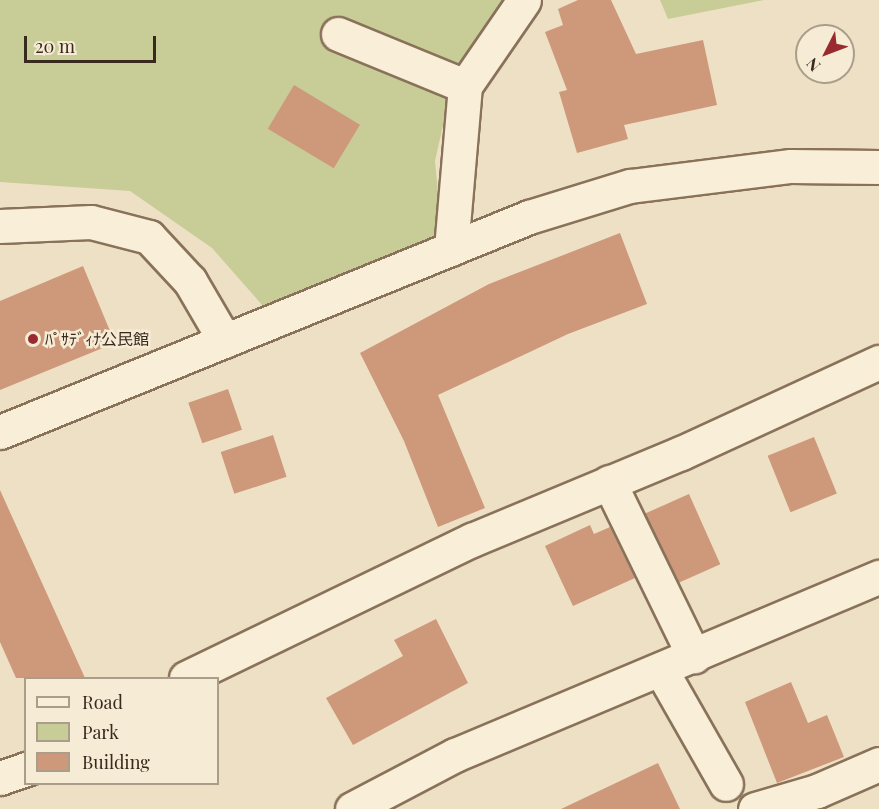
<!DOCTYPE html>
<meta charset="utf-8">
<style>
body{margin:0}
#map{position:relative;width:879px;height:809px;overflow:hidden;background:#eee0c4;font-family:"Playfair Display","Noto Sans JP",serif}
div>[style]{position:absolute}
.green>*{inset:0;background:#c8cd98}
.building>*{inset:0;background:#cd997a;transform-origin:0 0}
.roads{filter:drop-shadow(2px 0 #89725a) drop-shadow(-2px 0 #89725a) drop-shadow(0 2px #89725a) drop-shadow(0 -2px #89725a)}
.minor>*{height:33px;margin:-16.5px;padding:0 16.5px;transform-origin:16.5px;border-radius:16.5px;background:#f9eed8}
.dots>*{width:16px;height:16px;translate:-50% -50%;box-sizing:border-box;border:3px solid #f6ebd4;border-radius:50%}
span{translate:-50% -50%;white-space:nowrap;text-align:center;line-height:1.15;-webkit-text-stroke:5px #f6ebd4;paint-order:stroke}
.poi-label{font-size:16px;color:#392a1e}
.left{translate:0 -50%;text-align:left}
.legend{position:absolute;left:24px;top:677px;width:195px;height:108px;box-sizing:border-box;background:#f6ebd4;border:2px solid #aa9e8b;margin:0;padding:8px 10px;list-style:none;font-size:18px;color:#392a1e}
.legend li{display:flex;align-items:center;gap:12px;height:30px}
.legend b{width:30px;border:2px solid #aa9e8b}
.north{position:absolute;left:795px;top:24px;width:60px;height:60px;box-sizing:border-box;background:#f6ebd4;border:2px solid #aa9e8b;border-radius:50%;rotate:228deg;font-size:16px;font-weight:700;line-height:24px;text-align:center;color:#392a1e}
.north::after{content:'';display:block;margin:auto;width:21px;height:27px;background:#992a2f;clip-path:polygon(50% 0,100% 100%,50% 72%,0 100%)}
.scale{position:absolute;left:24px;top:36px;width:132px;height:27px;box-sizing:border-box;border:3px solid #392a1e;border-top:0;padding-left:8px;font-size:18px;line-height:21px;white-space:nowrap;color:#392a1e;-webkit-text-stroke:4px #f6ebd4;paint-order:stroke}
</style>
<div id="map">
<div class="green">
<i style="clip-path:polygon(0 0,510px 0,447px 108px,435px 161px,442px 235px,263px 306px,212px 248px,130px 191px,0 182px)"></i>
<i style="clip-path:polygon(660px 0,764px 0,668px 19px)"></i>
</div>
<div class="building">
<i style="clip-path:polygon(578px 0,611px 0,636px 54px,703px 40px,717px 105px,624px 125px,628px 139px,577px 153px,559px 92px,567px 90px,545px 32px,563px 25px,558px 9px)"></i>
<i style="left:294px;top:85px;width:77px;height:51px;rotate:31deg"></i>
<i style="clip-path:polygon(620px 233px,647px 304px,568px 334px,438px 395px,485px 508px,438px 527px,404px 441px,360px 353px,489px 284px)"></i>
<i style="clip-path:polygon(83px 266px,115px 343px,0 390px,0 301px)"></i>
<i style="left:228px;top:389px;width:43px;height:42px;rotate:71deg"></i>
<i style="left:273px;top:435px;width:44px;height:55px;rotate:72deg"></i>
<i style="left:814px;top:437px;width:61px;height:50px;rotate:68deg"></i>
<i style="clip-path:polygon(0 490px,85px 678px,16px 678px,0 642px)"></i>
<i style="left:689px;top:494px;width:77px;height:48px;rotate:66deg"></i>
<i style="clip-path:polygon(590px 525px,594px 534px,610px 527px,635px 578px,573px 606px,545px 546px)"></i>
<i style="clip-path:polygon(436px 619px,468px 683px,353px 745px,326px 698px,403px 656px,394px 640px)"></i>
<i style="clip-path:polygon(791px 682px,808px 723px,827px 715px,844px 757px,777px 783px,745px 702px)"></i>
<i style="clip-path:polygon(658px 763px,680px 809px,561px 809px)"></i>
</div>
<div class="roads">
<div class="minor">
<i style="left:338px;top:34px;width:137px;rotate:22.3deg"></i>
<i style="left:0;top:226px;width:91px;rotate:-2.5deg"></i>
<i style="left:91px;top:222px;width:60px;rotate:14.5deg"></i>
<i style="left:149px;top:237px;width:60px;rotate:47deg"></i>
<i style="left:190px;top:281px;width:69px;rotate:59.7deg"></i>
<i style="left:451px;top:249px;width:164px;rotate:-85.1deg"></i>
<i style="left:465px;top:86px;width:104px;rotate:-55.5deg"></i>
<i style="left:0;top:432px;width:571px;rotate:-22.12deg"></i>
<i style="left:529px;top:217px;width:106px;rotate:-17.1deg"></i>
<i style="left:630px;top:186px;width:162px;rotate:-7.1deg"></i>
<i style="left:791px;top:166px;width:88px;rotate:0.7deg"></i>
<i style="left:609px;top:482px;width:194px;rotate:64deg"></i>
<i style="left:661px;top:670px;width:131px;rotate:60.3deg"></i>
<i style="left:186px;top:678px;width:318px;rotate:-25.8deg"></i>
<i style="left:472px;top:540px;width:226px;rotate:-22.6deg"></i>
<i style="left:681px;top:453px;width:218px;rotate:-24.7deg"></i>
<i style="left:0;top:778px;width:28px;rotate:-19deg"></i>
<i style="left:352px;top:809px;width:116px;rotate:-27.7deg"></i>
<i style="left:455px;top:755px;width:460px;rotate:-22.8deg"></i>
<i style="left:755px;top:809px;width:65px;rotate:-16.2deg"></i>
<i style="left:817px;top:791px;width:68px;rotate:-23.5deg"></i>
</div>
</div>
<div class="dots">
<i style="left:33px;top:339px;background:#992a2f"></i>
</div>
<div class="poi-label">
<span class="left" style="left:45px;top:339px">ﾊﾟｻﾃﾞｨﾅ公民館</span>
</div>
<ul class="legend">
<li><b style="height:8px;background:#f9eed8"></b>Road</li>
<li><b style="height:16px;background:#c8cd98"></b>Park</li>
<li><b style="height:16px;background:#cd997a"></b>Building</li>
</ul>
<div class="north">N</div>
<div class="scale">20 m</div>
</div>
